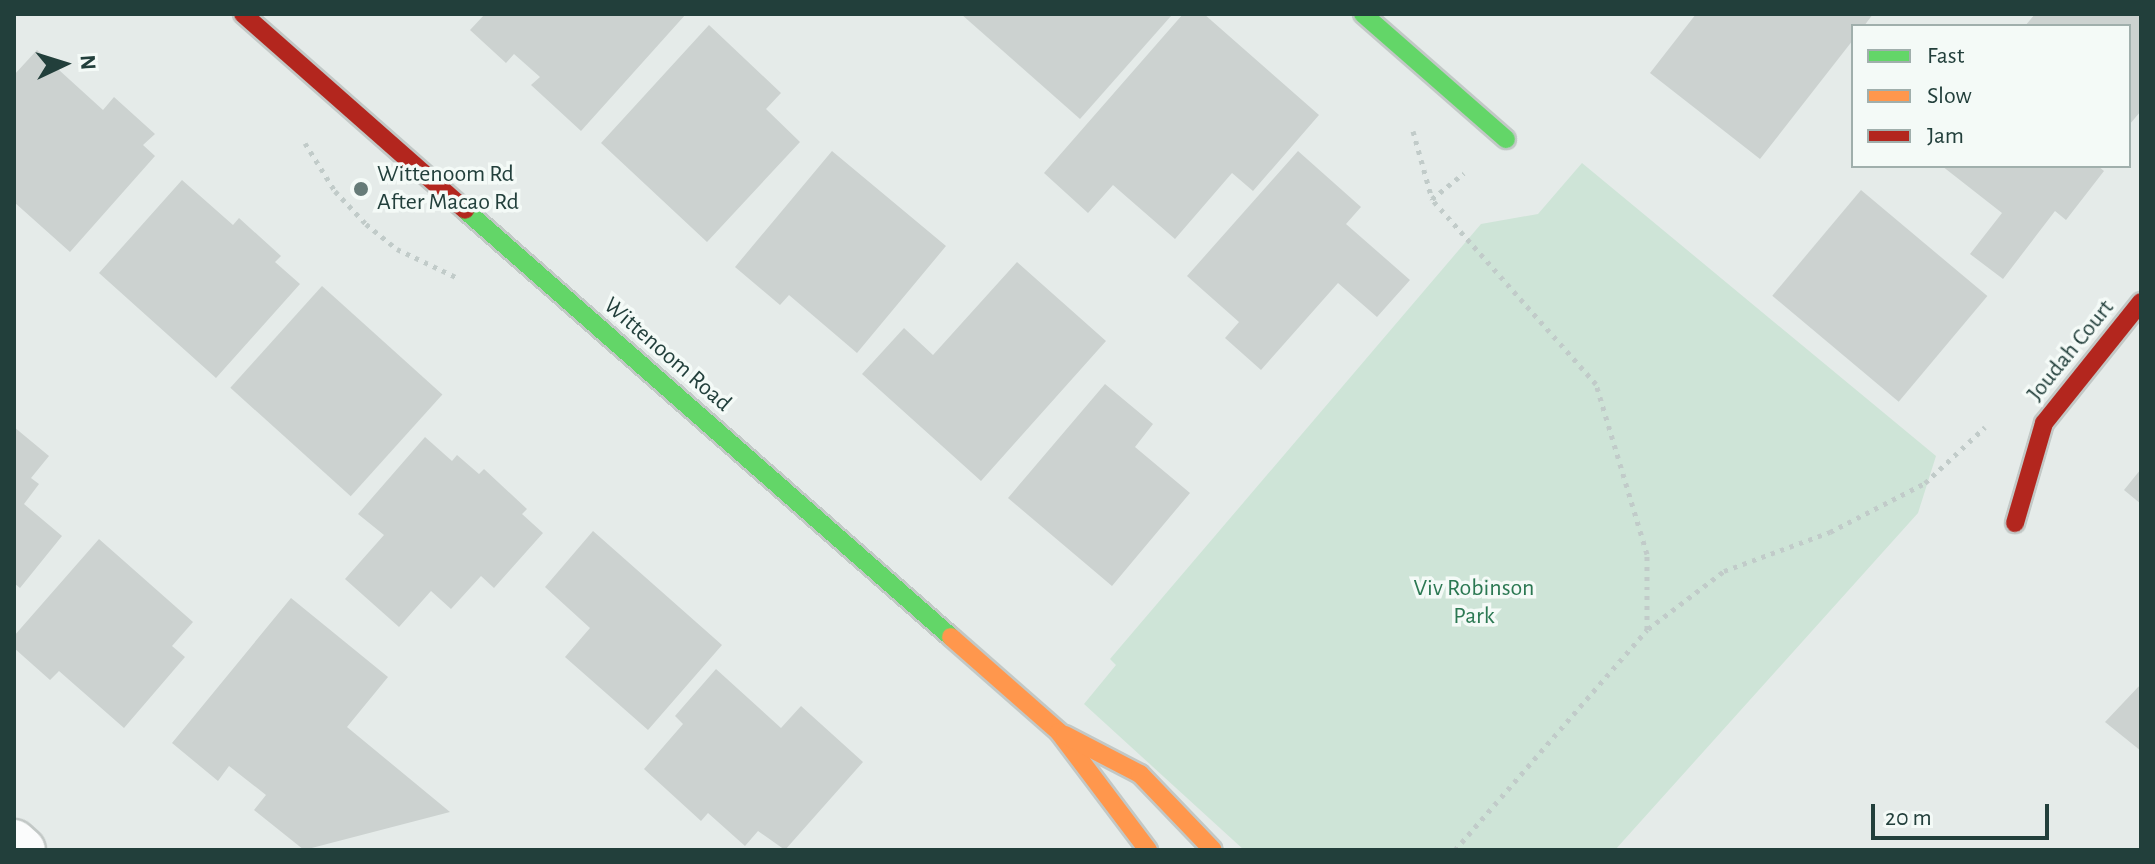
<!DOCTYPE html>
<style>
body{margin:0}
#map{position:relative;width:2155px;height:864px;overflow:hidden;background:#e5ebe9;font-family:"Alegreya Sans",sans-serif}
div>[style]{position:absolute}
.green>*{inset:0;background:#cee4d7}
.building>*{inset:0;background:#ccd2d0;transform-origin:0 0}
.path>*{height:5px;margin-top:-2.5px;transform-origin:0;background:repeating-linear-gradient(90deg,#c1cbc9 0 4px,transparent 0 10px)}
.roads{filter:drop-shadow(2px 0 #c2c8c6) drop-shadow(-2px 0 #c2c8c6) drop-shadow(0 2px #c2c8c6) drop-shadow(0 -2px #c2c8c6)}
.street>*{height:44px;margin:-22px;padding:0 22px;transform-origin:22px;border-radius:22px;background:#fbfcfc}
.fast>*{height:18px;margin:-9px;padding:0 9px;transform-origin:9px;border-radius:9px;background:#63d668}
.slow>*{height:18px;margin:-9px;padding:0 9px;transform-origin:9px;border-radius:9px;background:#ff974d}
.jam>*{height:18px;margin:-9px;padding:0 9px;transform-origin:9px;border-radius:9px;background:#b3261e}
.dots>*{width:22px;height:22px;translate:-50% -50%;box-sizing:border-box;border:4px solid #f4faf7;border-radius:50%}
span{translate:-50% -50%;white-space:nowrap;text-align:center;line-height:1.15;-webkit-text-stroke:7px #f4faf7;paint-order:stroke}
.poi-label{font-size:24px;color:#223f3b}
.left{translate:0 -50%;text-align:left}
.street-label{font-size:24px;color:#223f3b}
.park-label{font-size:24px;color:#2b7852}
.frame{position:absolute;inset:0;border:16px solid #223f3b;pointer-events:none}
.legend{position:absolute;left:1851px;top:24px;width:280px;height:144px;box-sizing:border-box;background:#f4faf7;border:2px solid #a0afac;margin:0;padding:10px 14px;list-style:none;font-size:24px;color:#223f3b}
.legend li{display:flex;align-items:center;gap:16px;height:40px}
.legend b{width:40px;border:2px solid #a0afac}
.north{position:absolute;left:24px;top:24px;width:80px;height:80px;-webkit-text-stroke:6px #f4faf7;paint-order:stroke;rotate:86deg;font-size:22px;font-weight:700;line-height:32px;text-align:center;color:#223f3b}
.north::after{content:'';display:block;margin:auto;width:28px;height:36px;background:#223f3b;clip-path:polygon(50% 0,100% 100%,50% 72%,0 100%)}
.scale{position:absolute;left:1871px;top:804px;width:178px;height:36px;box-sizing:border-box;border:4px solid #223f3b;border-top:0;padding-left:10px;font-size:24px;line-height:28px;white-space:nowrap;color:#223f3b;-webkit-text-stroke:6px #f4faf7;paint-order:stroke}
</style>
<div id="map">
<div class="green">
<i style="clip-path:polygon(1582px 163px,1936px 456px,1918px 513px,1615px 850px,1244px 850px,1084px 704px,1116px 665px,1110px 659px,1481px 224px,1538px 214px)"></i>
</div>
<div class="building">
<i style="clip-path:polygon(485px 14px,686px 14px,581px 131px,531px 85px,540px 77px,514px 54px,506px 63px,470px 30px)"></i>
<i style="clip-path:polygon(961px 14px,1169px 14px,1171px 16px,1080px 119px)"></i>
<i style="clip-path:polygon(1183px 14px,1204px 14px,1319px 115px,1253px 191px,1232px 173px,1175px 239px,1113px 185px,1088px 213px,1044px 173px)"></i>
<i style="clip-path:polygon(1696px 14px,1873px 14px,1864px 26px,1853px 26px,1853px 40px,1760px 159px,1650px 73px)"></i>
<i style="clip-path:polygon(2035px 14px,2141px 14px,2141px 111px,2129px 125px,2129px 26px,2025px 26px)"></i>
<i style="clip-path:polygon(709px 25px,781px 93px,766px 109px,800px 142px,707px 242px,601px 143px)"></i>
<i style="clip-path:polygon(37px 50px,103px 110px,114px 97px,155px 134px,143px 145px,155px 156px,70px 252px,14px 202px,14px 75px)"></i>
<i style="clip-path:polygon(832px 151px,946px 246px,857px 353px,789px 295px,780px 305px,735px 267px)"></i>
<i style="clip-path:polygon(1298px 151px,1361px 207px,1346px 224px,1410px 280px,1377px 317px,1338px 283px,1261px 370px,1225px 338px,1239px 322px,1187px 276px)"></i>
<i style="clip-path:polygon(1942px 166px,2098px 166px,2104px 171px,2066px 220px,2055px 211px,2003px 279px,1970px 254px,2002px 213px)"></i>
<i style="clip-path:polygon(182px 180px,233px 225px,239px 218px,281px 256px,275px 262px,300px 284px,216px 378px,99px 273px)"></i>
<i style="left:1861px;top:190px;width:165px;height:138px;rotate:40deg"></i>
<i style="clip-path:polygon(1017px 262px,1106px 341px,981px 481px,862px 374px,904px 328px,933px 355px)"></i>
<i style="left:322px;top:286px;width:162px;height:137px;rotate:42deg"></i>
<i style="clip-path:polygon(1105px 384px,1153px 424px,1135px 447px,1190px 493px,1112px 586px,1008px 498px)"></i>
<i style="clip-path:polygon(14px 427px,49px 456px,31px 478px,39px 484px,24px 504px,62px 536px,20px 588px,14px 583px)"></i>
<i style="clip-path:polygon(425px 437px,452px 461px,457px 455px,479px 474px,484px 469px,527px 509px,522px 514px,543px 533px,494px 588px,481px 576px,451px 609px,431px 591px,399px 627px,345px 579px,384px 535px,358px 514px)"></i>
<i style="clip-path:polygon(2141px 469px,2141px 504px,2124px 490px)"></i>
<i style="clip-path:polygon(593px 531px,722px 645px,648px 730px,565px 657px,590px 628px,545px 587px)"></i>
<i style="clip-path:polygon(99px 539px,193px 622px,172px 646px,185px 657px,124px 728px,59px 671px,50px 680px,14px 648px,14px 636px)"></i>
<i style="clip-path:polygon(291px 598px,388px 677px,347px 727px,450px 812px,304px 850px,254px 810px,266px 795px,229px 766px,218px 781px,172px 743px)"></i>
<i style="clip-path:polygon(716px 669px,781px 728px,801px 706px,863px 762px,785px 850px,758px 831px,745px 846px,708px 813px,701px 821px,644px 769px,683px 724px,675px 716px)"></i>
<i style="clip-path:polygon(2141px 684px,2141px 751px,2105px 722px)"></i>
</div>
<div class="path">
<i style="left:1413px;top:131px;width:71px;rotate:74.4deg"></i>
<i style="left:305px;top:143px;width:57px;rotate:58deg"></i>
<i style="left:335px;top:191px;width:45px;rotate:46.8deg"></i>
<i style="left:366px;top:224px;width:40px;rotate:39deg"></i>
<i style="left:397px;top:249px;width:68px;rotate:25.4deg"></i>
<i style="left:1648px;top:629px;width:96px;rotate:-37.3deg"></i>
<i style="left:1724px;top:571px;width:113px;rotate:-20.2deg"></i>
<i style="left:1830px;top:532px;width:107px;rotate:-27.3deg"></i>
<i style="left:1925px;top:483px;width:82px;rotate:-43deg"></i>
<i style="left:1455px;top:850px;width:292px;rotate:-48.9deg"></i>
<i style="left:1647px;top:630px;width:76px;rotate:-90deg"></i>
<i style="left:1647px;top:554px;width:177px;rotate:-106.7deg"></i>
<i style="left:1596px;top:384px;width:247px;rotate:-131.6deg"></i>
<i style="left:1432px;top:199px;width:41px;rotate:-39.1deg"></i>
</div>
<div class="roads">
<div class="street">
<i style="left:14px;top:842px;width:12px;rotate:42deg"></i>
</div>
<div class="fast">
<i style="left:1363px;top:14px;width:190px;rotate:41.2deg"></i>
<i style="left:465px;top:210px;width:647px;rotate:41.3deg"></i>
</div>
<div class="slow">
<i style="left:951px;top:637px;width:144px;rotate:41.3deg"></i>
<i style="left:1059px;top:732px;width:148px;rotate:53deg"></i>
<i style="left:1065px;top:735px;width:85px;rotate:27.5deg"></i>
<i style="left:1140px;top:774px;width:105px;rotate:46.2deg"></i>
</div>
<div class="jam">
<i style="left:243px;top:14px;width:296px;rotate:41.4deg"></i>
<i style="left:2015px;top:523px;width:104px;rotate:-73.8deg"></i>
<i style="left:2044px;top:423px;width:155px;rotate:-51.3deg"></i>
</div>
</div>
<div class="dots">
<i style="left:361px;top:189px;background:#667b78"></i>
</div>
<div class="poi-label">
<span class="left" style="left:377px;top:189px">Wittenoom Rd<br>After Macao Rd</span>
</div>
<div class="street-label">
<span style="left:2071px;top:351px;rotate:-51deg">Joudah Court</span>
<span style="left:667px;top:355px;rotate:41deg">Wittenoom Road</span>
</div>
<div class="park-label">
<span style="left:1474px;top:603px">Viv Robinson<br>Park</span>
</div>
<div class="frame"></div>
<ul class="legend">
<li><b style="height:10px;background:#63d668"></b>Fast</li>
<li><b style="height:10px;background:#ff974d"></b>Slow</li>
<li><b style="height:10px;background:#b3261e"></b>Jam</li>
</ul>
<div class="north">N</div>
<div class="scale">20 m</div>
</div>
